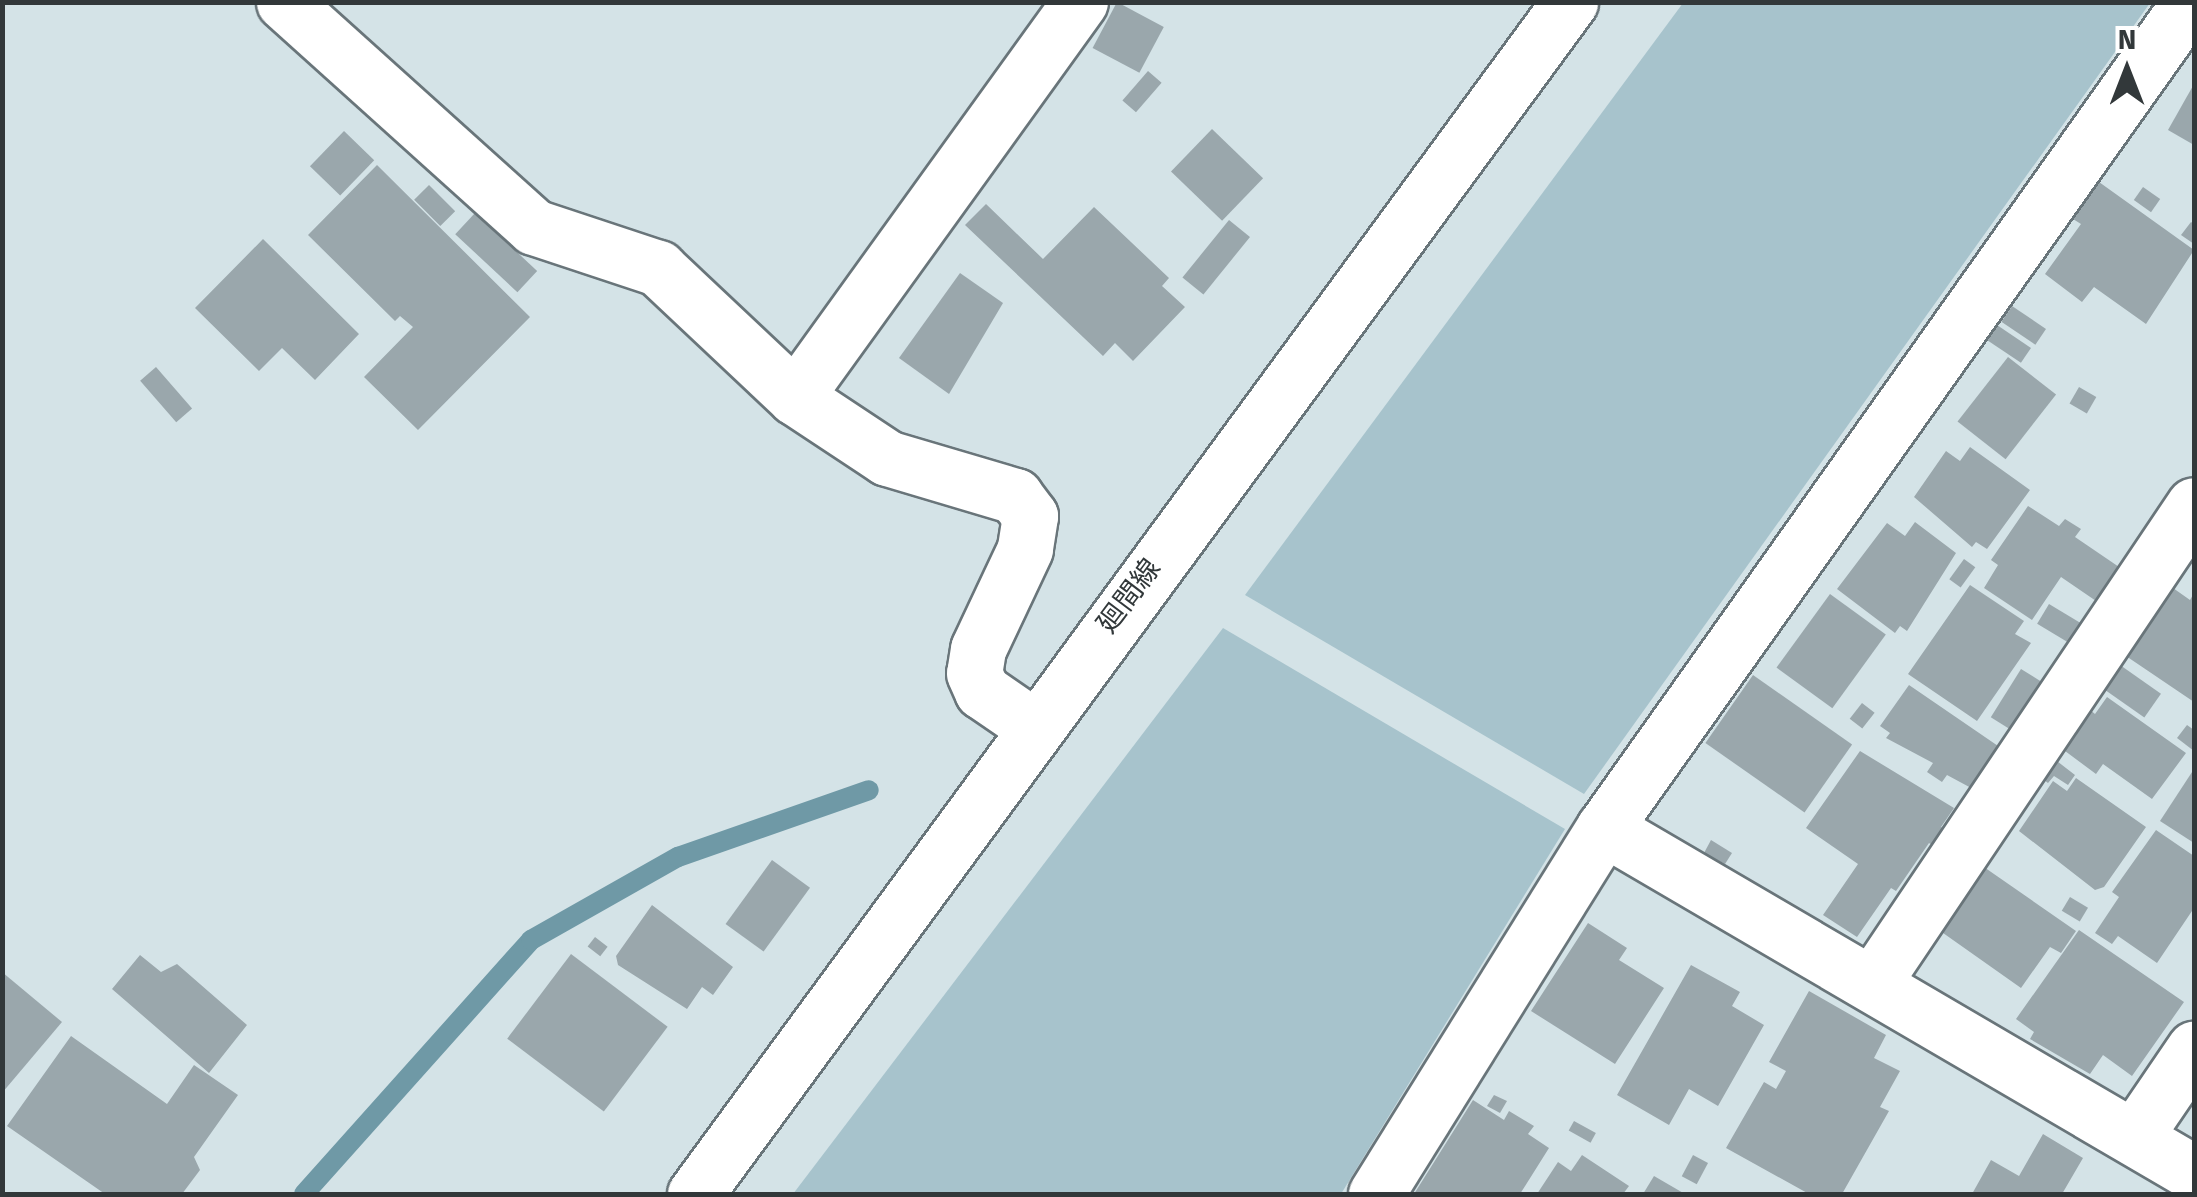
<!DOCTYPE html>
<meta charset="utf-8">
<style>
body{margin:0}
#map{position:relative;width:2197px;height:1197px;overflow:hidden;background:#d4e3e7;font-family:"Fira Sans","Noto Sans JP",sans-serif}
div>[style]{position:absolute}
.green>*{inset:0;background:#a7c3cc}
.stream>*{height:20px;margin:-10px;padding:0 10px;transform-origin:10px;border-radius:10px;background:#6f99a6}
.building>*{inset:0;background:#9aa7ac;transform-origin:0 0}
.roads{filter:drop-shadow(2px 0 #69757a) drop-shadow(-2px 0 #69757a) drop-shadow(0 2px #69757a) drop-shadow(0 -2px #69757a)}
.minor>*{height:55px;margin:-27.5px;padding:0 27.5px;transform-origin:27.5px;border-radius:27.5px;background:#fff}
.tertiary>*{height:55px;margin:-27.5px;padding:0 27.5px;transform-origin:27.5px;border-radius:27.5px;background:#fff}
span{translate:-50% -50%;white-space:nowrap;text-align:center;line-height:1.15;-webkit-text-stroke:8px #fff;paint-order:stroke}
.street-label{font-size:28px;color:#32383a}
.frame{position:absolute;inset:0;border:5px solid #32383a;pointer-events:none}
.north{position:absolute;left:2077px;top:20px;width:100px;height:100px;-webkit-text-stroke:8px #fff;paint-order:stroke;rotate:0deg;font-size:28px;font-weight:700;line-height:40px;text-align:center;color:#32383a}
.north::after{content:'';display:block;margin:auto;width:35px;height:45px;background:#32383a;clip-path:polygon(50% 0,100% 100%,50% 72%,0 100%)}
</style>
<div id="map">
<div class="green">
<i style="clip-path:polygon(1683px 3px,2150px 3px,1584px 794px,1245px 595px)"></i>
<i style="clip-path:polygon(1223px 628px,1565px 829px,1341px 1194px,793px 1194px)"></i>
</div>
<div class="stream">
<i style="left:304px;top:1194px;width:341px;rotate:-48.2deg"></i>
<i style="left:531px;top:940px;width:169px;rotate:-29.5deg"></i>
<i style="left:678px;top:857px;width:202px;rotate:-19.3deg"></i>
</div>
<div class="building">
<i style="left:1117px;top:2px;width:53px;height:52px;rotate:28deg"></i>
<i style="left:1148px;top:71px;width:18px;height:39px;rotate:41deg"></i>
<i style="clip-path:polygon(2194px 84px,2194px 145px,2168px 130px)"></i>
<i style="left:1212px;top:129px;width:71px;height:59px;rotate:44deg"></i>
<i style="left:344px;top:131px;width:42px;height:49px;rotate:44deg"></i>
<i style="clip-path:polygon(377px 165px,530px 317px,418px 430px,364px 377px,413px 327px,400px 316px,395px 321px,308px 235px)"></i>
<i style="clip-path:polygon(2099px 182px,2194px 250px,2146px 324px,2094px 287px,2082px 302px,2045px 274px,2081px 224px,2073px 219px)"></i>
<i style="left:429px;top:185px;width:37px;height:21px;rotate:45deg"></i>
<i style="left:2143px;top:187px;width:21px;height:16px;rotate:35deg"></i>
<i style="clip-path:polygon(986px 204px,1043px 259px,1094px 207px,1169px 278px,1162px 286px,1185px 307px,1133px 361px,1115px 343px,1103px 356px,965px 225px)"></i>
<i style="left:475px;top:213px;width:85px;height:29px;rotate:43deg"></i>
<i style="left:1229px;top:220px;width:27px;height:74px;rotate:39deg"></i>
<i style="clip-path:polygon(2191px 222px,2194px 224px,2194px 244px,2181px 235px)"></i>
<i style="clip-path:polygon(263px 239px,359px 334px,315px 380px,282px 348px,259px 371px,195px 308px)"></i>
<i style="clip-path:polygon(960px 273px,1003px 303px,949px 394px,899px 358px)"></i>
<i style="left:2012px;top:306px;width:41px;height:19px;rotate:34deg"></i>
<i style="left:1997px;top:325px;width:41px;height:18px;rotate:34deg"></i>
<i style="left:2008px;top:357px;width:61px;height:82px;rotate:38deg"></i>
<i style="left:156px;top:367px;width:55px;height:21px;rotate:49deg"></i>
<i style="left:2079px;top:387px;width:20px;height:19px;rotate:30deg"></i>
<i style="clip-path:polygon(1970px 447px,2030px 490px,1987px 549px,1976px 542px,1972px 547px,1914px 497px,1946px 451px,1960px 461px)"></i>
<i style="clip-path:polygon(2028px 506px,2059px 526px,2065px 519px,2081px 529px,2075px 537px,2122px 569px,2099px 603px,2061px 577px,2032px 620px,1984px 588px,1998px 565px,1991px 560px)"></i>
<i style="clip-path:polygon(1915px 522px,1956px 553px,1907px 631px,1900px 626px,1895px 633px,1837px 589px,1887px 523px,1905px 536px)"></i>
<i style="left:1964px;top:559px;width:14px;height:25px;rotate:36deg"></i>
<i style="clip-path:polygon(1970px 585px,2024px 621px,2015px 634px,2031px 643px,1977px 721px,1908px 674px)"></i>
<i style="clip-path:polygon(2173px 588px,2190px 600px,2194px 593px,2194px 702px,2126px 656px)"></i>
<i style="left:1830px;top:594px;width:69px;height:91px;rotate:36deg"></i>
<i style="left:2049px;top:604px;width:47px;height:23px;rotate:31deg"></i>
<i style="left:2120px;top:665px;width:50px;height:29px;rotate:35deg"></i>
<i style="left:2021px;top:669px;width:25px;height:57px;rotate:32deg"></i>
<i style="left:1753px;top:675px;width:121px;height:83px;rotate:35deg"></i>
<i style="clip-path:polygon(1909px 685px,2001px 748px,1973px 789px,1947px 775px,1942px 782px,1927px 772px,1933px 763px,1886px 738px,1890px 733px,1880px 726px)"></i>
<i style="clip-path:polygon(2107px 697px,2186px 753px,2152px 799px,2103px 764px,2096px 774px,2061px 748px,2089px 709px,2095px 714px)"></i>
<i style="left:1862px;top:703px;width:16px;height:20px;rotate:38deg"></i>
<i style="clip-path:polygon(2187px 725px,2194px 730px,2194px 751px,2177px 738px)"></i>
<i style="clip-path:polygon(1860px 751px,1954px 808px,1941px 827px,1947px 831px,1935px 847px,1929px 843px,1896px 891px,1891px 888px,1857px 937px,1823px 915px,1858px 864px,1806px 828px)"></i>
<i style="clip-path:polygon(2053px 758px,2075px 775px,2068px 785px,2054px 776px,2048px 783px,2040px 777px)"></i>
<i style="clip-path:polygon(2194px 769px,2194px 843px,2160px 821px)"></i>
<i style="clip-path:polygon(2076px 778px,2146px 827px,2104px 887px,2095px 890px,2019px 831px,2053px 781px,2067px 791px)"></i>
<i style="clip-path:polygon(2156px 830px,2194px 856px,2194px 908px,2157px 963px,2118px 936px,2112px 944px,2095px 933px,2119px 897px,2112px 892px)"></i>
<i style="clip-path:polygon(1711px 840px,1732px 853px,1725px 864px,1704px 853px)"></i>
<i style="left:772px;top:860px;width:47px;height:79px;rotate:36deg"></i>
<i style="clip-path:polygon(1981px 865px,2076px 931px,2061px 953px,2050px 947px,2021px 988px,1936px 928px)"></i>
<i style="left:2070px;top:897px;width:21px;height:16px;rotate:31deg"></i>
<i style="clip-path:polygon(652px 905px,733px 967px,713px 995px,702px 987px,687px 1009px,618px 965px,616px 956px)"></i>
<i style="clip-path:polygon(1588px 923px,1627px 948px,1619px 960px,1664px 988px,1615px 1064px,1531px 1011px)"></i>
<i style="clip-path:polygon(2079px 930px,2184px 1002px,2132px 1076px,2103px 1055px,2090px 1074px,2030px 1039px,2034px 1032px,2016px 1019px)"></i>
<i style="left:595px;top:937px;width:16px;height:12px;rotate:38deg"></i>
<i style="left:571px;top:954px;width:121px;height:106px;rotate:37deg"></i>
<i style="clip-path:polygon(140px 955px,161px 972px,177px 964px,247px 1025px,209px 1073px,112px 989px)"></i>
<i style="clip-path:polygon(1691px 965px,1740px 992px,1732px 1006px,1764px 1025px,1718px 1106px,1689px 1089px,1669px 1125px,1617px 1095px)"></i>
<i style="clip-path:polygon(2px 972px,62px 1022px,2px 1093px)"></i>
<i style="clip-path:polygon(1809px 991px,1886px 1035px,1874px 1058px,1900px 1071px,1880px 1107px,1889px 1111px,1842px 1194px,1809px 1194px,1726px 1148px,1764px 1082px,1776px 1089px,1786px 1071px,1769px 1062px)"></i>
<i style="clip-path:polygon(71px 1036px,167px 1104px,194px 1065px,238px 1095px,194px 1157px,200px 1170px,182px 1194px,105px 1194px,7px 1126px)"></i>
<i style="clip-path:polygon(1494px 1095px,1507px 1101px,1500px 1113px,1487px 1106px)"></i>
<i style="clip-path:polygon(1473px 1100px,1504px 1120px,1509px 1111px,1534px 1126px,1528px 1134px,1549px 1148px,1520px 1194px,1414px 1194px)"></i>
<i style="left:1574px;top:1121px;width:25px;height:11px;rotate:29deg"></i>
<i style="clip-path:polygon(2043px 1134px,2083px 1158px,2062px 1194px,1972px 1194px,1991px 1160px,2019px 1176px)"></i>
<i style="clip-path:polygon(1582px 1155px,1629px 1186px,1623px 1194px,1537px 1194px,1558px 1162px,1571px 1171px)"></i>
<i style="left:1693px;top:1155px;width:17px;height:24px;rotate:28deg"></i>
<i style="clip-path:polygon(1654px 1176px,1685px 1194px,1643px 1194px)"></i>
</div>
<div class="roads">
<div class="minor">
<i style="left:284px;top:2px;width:336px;rotate:42deg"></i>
<i style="left:534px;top:227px;width:131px;rotate:18.3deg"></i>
<i style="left:658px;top:268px;width:188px;rotate:43.3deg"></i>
<i style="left:795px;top:397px;width:110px;rotate:33.5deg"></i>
<i style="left:887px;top:458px;width:134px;rotate:16.5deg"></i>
<i style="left:1015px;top:496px;width:25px;rotate:53deg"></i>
<i style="left:1030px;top:516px;width:33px;rotate:99deg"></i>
<i style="left:1025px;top:549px;width:110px;rotate:115.2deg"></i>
<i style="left:978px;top:649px;width:24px;rotate:99deg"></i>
<i style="left:974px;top:673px;width:20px;rotate:66deg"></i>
<i style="left:982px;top:691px;width:62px;rotate:34.5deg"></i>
<i style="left:795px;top:397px;width:487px;rotate:-54.2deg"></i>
<i style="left:1604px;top:828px;width:683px;rotate:30.32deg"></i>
<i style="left:1872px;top:984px;width:577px;rotate:-56.09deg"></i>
<i style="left:2134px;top:1137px;width:107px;rotate:-55.7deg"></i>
<i style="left:1376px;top:1194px;width:431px;rotate:-58.1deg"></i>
<i style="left:1604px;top:828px;width:1013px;rotate:-54.65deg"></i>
</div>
<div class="tertiary">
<i style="left:695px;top:1194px;width:1479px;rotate:-53.72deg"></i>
</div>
</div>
<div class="street-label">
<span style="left:1129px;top:596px;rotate:-53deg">廻間線</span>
</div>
<div class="frame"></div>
<div class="north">N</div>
</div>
